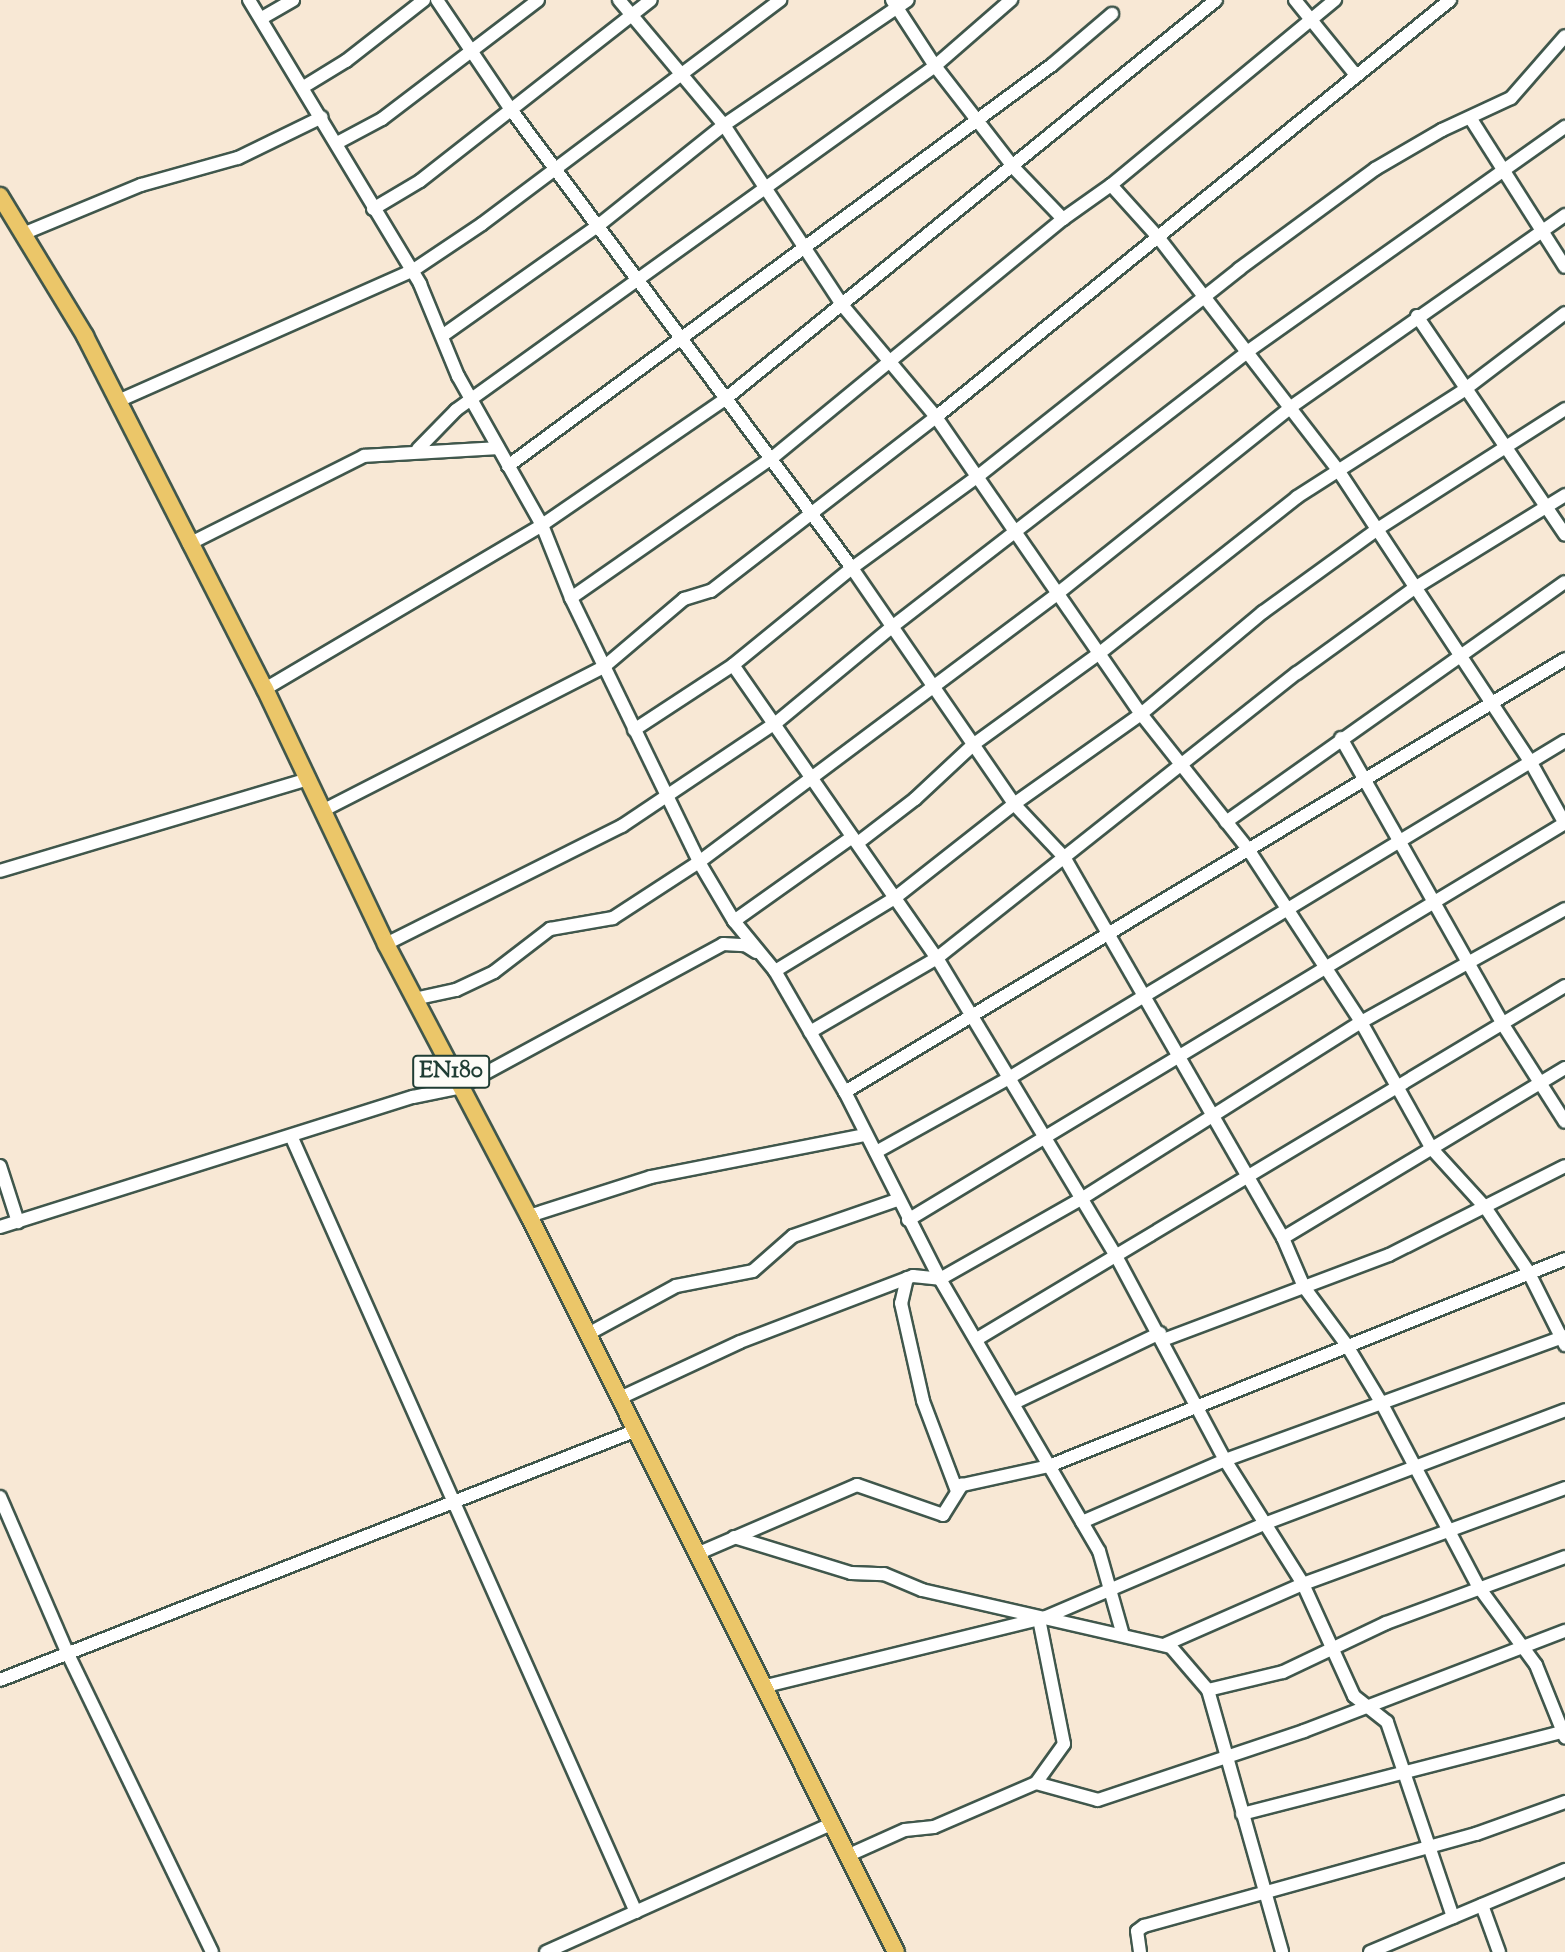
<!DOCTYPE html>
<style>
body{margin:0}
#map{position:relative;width:1565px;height:1952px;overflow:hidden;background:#f8e8d5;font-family:"Sorts Mill Goudy",serif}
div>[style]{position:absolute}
.roads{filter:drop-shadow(2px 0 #40574c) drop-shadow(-2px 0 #40574c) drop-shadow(0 2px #40574c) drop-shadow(0 -2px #40574c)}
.minor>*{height:12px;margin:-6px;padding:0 6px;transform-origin:6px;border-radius:6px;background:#fff}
.major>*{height:16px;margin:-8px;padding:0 8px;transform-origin:8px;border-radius:8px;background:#ebc669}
span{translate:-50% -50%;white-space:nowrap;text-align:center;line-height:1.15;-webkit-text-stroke:6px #fdfcf7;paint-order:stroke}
.shield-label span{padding:2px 5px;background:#fdfcf7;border:2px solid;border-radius:5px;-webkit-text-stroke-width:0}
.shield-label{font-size:23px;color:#1f3d34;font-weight:700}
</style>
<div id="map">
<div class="roads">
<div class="minor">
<i style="left:249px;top:0;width:332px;rotate:58.9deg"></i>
<i style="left:420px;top:284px;width:100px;rotate:67.6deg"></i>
<i style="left:458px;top:376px;width:171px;rotate:60.6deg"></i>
<i style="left:542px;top:525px;width:79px;rotate:68.3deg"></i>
<i style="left:571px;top:598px;width:293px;rotate:64.1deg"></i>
<i style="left:699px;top:862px;width:69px;rotate:59.3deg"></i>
<i style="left:734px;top:921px;width:65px;rotate:50.6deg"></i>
<i style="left:775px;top:971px;width:140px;rotate:60deg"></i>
<i style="left:845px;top:1092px;width:210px;rotate:63.1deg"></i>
<i style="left:940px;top:1279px;width:315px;rotate:59.7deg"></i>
<i style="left:1099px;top:1551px;width:84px;rotate:74.1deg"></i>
<i style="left:437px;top:0;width:134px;rotate:56deg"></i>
<i style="left:512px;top:111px;width:570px;rotate:53.35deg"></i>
<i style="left:852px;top:568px;width:286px;rotate:55.5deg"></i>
<i style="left:1014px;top:804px;width:73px;rotate:46.7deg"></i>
<i style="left:1064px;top:857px;width:439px;rotate:60.1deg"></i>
<i style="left:1283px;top:1238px;width:53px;rotate:66.8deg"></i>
<i style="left:1304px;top:1287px;width:71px;rotate:53.6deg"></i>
<i style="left:1346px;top:1344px;width:70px;rotate:59deg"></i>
<i style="left:1382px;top:1404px;width:206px;rotate:62.2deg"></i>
<i style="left:1478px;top:1586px;width:98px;rotate:53.7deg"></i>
<i style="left:1536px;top:1665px;width:78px;rotate:68.1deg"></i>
<i style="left:619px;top:0;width:163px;rotate:50deg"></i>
<i style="left:724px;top:125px;width:217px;rotate:56.7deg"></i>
<i style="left:843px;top:306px;width:145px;rotate:50deg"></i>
<i style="left:936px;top:417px;width:361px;rotate:55.4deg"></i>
<i style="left:1141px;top:714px;width:172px;rotate:51.6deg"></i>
<i style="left:1248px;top:849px;width:207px;rotate:56.8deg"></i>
<i style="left:1361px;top:1022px;width:145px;rotate:60.8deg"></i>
<i style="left:1432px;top:1149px;width:79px;rotate:47.6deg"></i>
<i style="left:1485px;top:1207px;width:77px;rotate:56.1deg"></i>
<i style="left:1528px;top:1271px;width:83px;rotate:63.4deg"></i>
<i style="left:892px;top:0;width:79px;rotate:56.9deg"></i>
<i style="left:935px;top:66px;width:129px;rotate:52.2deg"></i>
<i style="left:1014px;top:168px;width:71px;rotate:46.1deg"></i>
<i style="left:1063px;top:219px;width:59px;rotate:-35.3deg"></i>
<i style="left:1111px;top:185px;width:70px;rotate:47.9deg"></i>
<i style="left:1158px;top:237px;width:294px;rotate:52.3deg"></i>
<i style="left:1338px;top:470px;width:349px;rotate:56.6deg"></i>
<i style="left:1530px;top:761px;width:72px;rotate:60.9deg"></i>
<i style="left:1295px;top:0;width:95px;rotate:51deg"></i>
<i style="left:262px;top:18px;width:36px;rotate:-30deg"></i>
<i style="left:305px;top:86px;width:48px;rotate:-31.4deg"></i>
<i style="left:346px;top:61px;width:99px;rotate:-38deg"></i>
<i style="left:1471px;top:119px;width:175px;rotate:57.6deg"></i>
<i style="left:337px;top:143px;width:51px;rotate:-28.1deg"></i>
<i style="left:382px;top:119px;width:196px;rotate:-37.3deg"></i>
<i style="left:1111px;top:185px;width:291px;rotate:-39.6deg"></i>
<i style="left:373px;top:209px;width:55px;rotate:-30.8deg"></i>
<i style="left:420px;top:181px;width:293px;rotate:-38.1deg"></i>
<i style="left:25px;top:233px;width:126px;rotate:-22.5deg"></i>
<i style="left:141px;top:185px;width:101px;rotate:-15.6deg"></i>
<i style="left:238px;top:158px;width:93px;rotate:-26deg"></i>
<i style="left:1417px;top:316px;width:264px;rotate:55.9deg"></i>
<i style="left:442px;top:336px;width:192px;rotate:-35.3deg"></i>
<i style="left:599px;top:225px;width:160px;rotate:-38.7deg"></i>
<i style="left:724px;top:125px;width:222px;rotate:-34.2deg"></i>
<i style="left:118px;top:401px;width:321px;rotate:-23.9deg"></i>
<i style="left:412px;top:271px;width:84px;rotate:-33.9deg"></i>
<i style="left:482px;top:224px;width:373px;rotate:-36.9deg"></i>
<i style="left:418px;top:449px;width:54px;rotate:-45.7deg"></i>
<i style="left:456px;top:410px;width:590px;rotate:-35.68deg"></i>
<i style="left:935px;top:66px;width:101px;rotate:-41deg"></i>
<i style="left:508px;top:466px;width:676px;rotate:-36.4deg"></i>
<i style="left:1052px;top:65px;width:79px;rotate:-40.4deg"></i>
<i style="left:189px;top:544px;width:196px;rotate:-26.7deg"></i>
<i style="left:364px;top:456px;width:134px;rotate:-3.4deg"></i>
<i style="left:571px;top:598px;width:245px;rotate:-34.9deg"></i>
<i style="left:772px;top:458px;width:377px;rotate:-39.4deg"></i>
<i style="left:733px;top:665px;width:357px;rotate:55.2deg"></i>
<i style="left:937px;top:958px;width:345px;rotate:59deg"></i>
<i style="left:1115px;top:1254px;width:234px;rotate:61.9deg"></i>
<i style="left:1225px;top:1460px;width:146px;rotate:57.8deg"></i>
<i style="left:1303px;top:1584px;width:123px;rotate:65.5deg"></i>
<i style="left:1354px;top:1696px;width:42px;rotate:38.2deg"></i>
<i style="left:1387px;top:1722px;width:206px;rotate:71.3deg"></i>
<i style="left:265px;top:689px;width:322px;rotate:-30.6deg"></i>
<i style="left:542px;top:525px;width:221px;rotate:-34.5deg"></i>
<i style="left:724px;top:400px;width:634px;rotate:-39.11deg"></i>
<i style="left:634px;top:730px;width:118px;rotate:-33.3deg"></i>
<i style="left:733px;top:665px;width:154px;rotate:-39.2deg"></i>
<i style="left:852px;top:568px;width:155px;rotate:-36.1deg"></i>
<i style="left:977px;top:477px;width:335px;rotate:-38.4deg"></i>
<i style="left:1239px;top:269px;width:169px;rotate:-36.3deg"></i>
<i style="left:1375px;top:169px;width:78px;rotate:-30.2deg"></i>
<i style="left:1442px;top:130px;width:76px;rotate:-24.9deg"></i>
<i style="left:1511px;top:98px;width:82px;rotate:-48.9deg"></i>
<i style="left:1341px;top:738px;width:327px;rotate:60.5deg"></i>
<i style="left:1502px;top:1023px;width:117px;rotate:57.5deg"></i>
<i style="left:324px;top:810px;width:316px;rotate:-27.1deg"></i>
<i style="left:605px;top:666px;width:104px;rotate:-40.3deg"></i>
<i style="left:684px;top:599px;width:28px;rotate:-17deg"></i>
<i style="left:711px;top:591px;width:284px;rotate:-37.7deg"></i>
<i style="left:936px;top:417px;width:662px;rotate:-39.05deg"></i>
<i style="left:1226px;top:822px;width:415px;rotate:-35.3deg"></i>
<i style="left:859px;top:842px;width:71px;rotate:-37.5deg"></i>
<i style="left:915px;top:799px;width:81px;rotate:-43deg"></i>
<i style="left:974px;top:744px;width:157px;rotate:-35.9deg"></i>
<i style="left:1101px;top:652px;width:250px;rotate:-38.3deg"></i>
<i style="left:1297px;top:497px;width:198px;rotate:-32.6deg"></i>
<i style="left:1464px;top:390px;width:127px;rotate:-37.3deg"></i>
<i style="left:0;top:871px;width:321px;rotate:-16.6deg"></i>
<i style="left:734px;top:921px;width:145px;rotate:-35.4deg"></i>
<i style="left:386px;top:944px;width:264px;rotate:-26.6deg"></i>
<i style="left:622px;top:826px;width:187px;rotate:-33.9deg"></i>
<i style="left:777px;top:722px;width:151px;rotate:-39.6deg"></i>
<i style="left:893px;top:626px;width:448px;rotate:-37.7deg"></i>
<i style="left:1247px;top:352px;width:390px;rotate:-35.3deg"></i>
<i style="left:775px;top:971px;width:142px;rotate:-31.4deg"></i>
<i style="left:896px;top:897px;width:150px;rotate:-38.2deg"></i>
<i style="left:1014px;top:804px;width:156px;rotate:-35.3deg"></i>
<i style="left:1141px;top:714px;width:159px;rotate:-39.9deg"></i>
<i style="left:1263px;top:612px;width:143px;rotate:-35.9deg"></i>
<i style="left:1379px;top:528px;width:221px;rotate:-32.6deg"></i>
<i style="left:414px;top:999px;width:43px;rotate:-12.1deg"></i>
<i style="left:456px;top:990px;width:42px;rotate:-25.3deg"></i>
<i style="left:494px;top:972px;width:71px;rotate:-37.5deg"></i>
<i style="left:550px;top:929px;width:64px;rotate:-9.9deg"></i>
<i style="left:613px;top:918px;width:103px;rotate:-33.1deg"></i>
<i style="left:699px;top:862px;width:447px;rotate:-36.8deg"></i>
<i style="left:1057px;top:594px;width:300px;rotate:-38.6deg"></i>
<i style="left:1291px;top:407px;width:335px;rotate:-35deg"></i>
<i style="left:810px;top:1032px;width:147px;rotate:-30.2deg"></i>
<i style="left:937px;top:958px;width:459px;rotate:-38.4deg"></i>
<i style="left:1297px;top:673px;width:143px;rotate:-35.9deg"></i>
<i style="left:1413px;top:589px;width:179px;rotate:-31.7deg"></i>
<i style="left:845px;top:1092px;width:840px;rotate:-31.02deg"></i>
<i style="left:292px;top:1138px;width:847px;rotate:66.04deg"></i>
<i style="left:876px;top:1152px;width:152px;rotate:-29.1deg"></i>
<i style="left:1009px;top:1078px;width:650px;rotate:-31.22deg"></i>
<i style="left:0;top:1166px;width:59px;rotate:72.2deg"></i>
<i style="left:529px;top:1216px;width:128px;rotate:-17.7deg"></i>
<i style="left:651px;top:1177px;width:219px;rotate:-11.1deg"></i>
<i style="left:908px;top:1220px;width:768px;rotate:-31.14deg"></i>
<i style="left:0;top:1227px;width:433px;rotate:-17.5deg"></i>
<i style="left:413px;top:1097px;width:46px;rotate:-11.3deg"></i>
<i style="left:458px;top:1088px;width:302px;rotate:-28.5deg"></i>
<i style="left:723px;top:944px;width:22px;rotate:3deg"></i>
<i style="left:745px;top:945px;width:13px;rotate:32deg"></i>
<i style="left:1283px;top:1238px;width:329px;rotate:-31.1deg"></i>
<i style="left:907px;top:1278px;width:26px;rotate:103deg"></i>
<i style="left:901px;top:1303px;width:100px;rotate:77.3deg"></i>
<i style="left:923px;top:1401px;width:96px;rotate:69.3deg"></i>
<i style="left:588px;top:1334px;width:100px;rotate:-28.6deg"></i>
<i style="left:676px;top:1286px;width:78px;rotate:-11deg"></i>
<i style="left:753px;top:1271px;width:53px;rotate:-41.2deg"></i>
<i style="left:793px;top:1236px;width:110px;rotate:-19.1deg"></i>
<i style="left:977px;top:1339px;width:686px;rotate:-30.98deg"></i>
<i style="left:1163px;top:1340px;width:241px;rotate:-20.6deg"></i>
<i style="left:1389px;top:1255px;width:197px;rotate:-26.8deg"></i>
<i style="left:620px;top:1398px;width:132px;rotate:-25deg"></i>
<i style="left:740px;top:1342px;width:185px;rotate:-20.9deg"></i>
<i style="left:913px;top:1276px;width:27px;rotate:6deg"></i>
<i style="left:940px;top:1279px;width:162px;rotate:-29.6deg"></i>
<i style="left:1081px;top:1199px;width:331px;rotate:-32.3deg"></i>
<i style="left:1361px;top:1022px;width:233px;rotate:-29deg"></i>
<i style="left:1014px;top:1403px;width:162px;rotate:-25.6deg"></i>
<i style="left:0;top:1497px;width:169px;rotate:66.6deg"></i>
<i style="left:67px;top:1652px;width:333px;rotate:64.2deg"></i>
<i style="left:1082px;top:1522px;width:156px;rotate:-23.4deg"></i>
<i style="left:1225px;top:1460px;width:362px;rotate:-20deg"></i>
<i style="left:734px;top:1537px;width:122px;rotate:17.1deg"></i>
<i style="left:851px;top:1573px;width:33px;rotate:2deg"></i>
<i style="left:884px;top:1574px;width:41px;rotate:22.8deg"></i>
<i style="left:922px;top:1590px;width:255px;rotate:12.9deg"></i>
<i style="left:1171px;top:1647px;width:57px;rotate:49.3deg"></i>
<i style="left:1208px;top:1690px;width:272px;rotate:74.2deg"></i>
<i style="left:699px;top:1553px;width:172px;rotate:-23.3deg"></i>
<i style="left:857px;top:1485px;width:91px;rotate:19.2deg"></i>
<i style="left:943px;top:1515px;width:36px;rotate:-58deg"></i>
<i style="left:962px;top:1485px;width:89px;rotate:-12.3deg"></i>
<i style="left:1049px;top:1466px;width:556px;rotate:-21.86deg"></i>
<i style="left:1166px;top:1644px;width:150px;rotate:-23.7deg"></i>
<i style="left:1303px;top:1584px;width:279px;rotate:-20.1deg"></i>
<i style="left:0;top:1680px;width:684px;rotate:-21.43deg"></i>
<i style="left:766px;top:1686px;width:288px;rotate:-13.8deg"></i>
<i style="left:1046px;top:1617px;width:237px;rotate:-23.1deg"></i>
<i style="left:1264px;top:1524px;width:322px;rotate:-20.7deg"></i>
<i style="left:1208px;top:1690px;width:77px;rotate:-13.5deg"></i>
<i style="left:1283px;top:1672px;width:114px;rotate:-25.4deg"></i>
<i style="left:1386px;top:1623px;width:191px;rotate:-20.2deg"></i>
<i style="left:1036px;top:1783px;width:48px;rotate:-54.3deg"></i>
<i style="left:1064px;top:1744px;width:127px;rotate:-101.3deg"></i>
<i style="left:1242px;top:1814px;width:333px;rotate:-14.4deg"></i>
<i style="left:849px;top:1855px;width:61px;rotate:-24.1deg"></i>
<i style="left:905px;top:1830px;width:29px;rotate:-6deg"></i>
<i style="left:934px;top:1827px;width:111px;rotate:-23.3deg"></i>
<i style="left:1036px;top:1783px;width:64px;rotate:15.3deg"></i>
<i style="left:1098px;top:1800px;width:217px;rotate:-18.5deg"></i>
<i style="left:1304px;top:1731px;width:280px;rotate:-21deg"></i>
<i style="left:1482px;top:1905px;width:50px;rotate:70.1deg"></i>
<i style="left:546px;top:1952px;width:315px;rotate:-24.2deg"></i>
<i style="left:1140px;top:1952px;width:21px;rotate:-98deg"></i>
<i style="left:1137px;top:1931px;width:9px;rotate:-36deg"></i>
<i style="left:1144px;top:1926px;width:345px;rotate:-15.5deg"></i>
<i style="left:1476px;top:1834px;width:95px;rotate:-19.8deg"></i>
<i style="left:1370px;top:1952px;width:212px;rotate:-22.8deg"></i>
</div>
<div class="major">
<i style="left:0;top:196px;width:164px;rotate:58.7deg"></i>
<i style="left:85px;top:336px;width:396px;rotate:63deg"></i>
<i style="left:265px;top:689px;width:282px;rotate:64.6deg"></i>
<i style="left:386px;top:944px;width:307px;rotate:62.3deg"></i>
<i style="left:529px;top:1216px;width:822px;rotate:63.5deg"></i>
</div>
</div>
<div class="shield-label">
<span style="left:451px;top:1072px">EN180</span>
</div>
</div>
